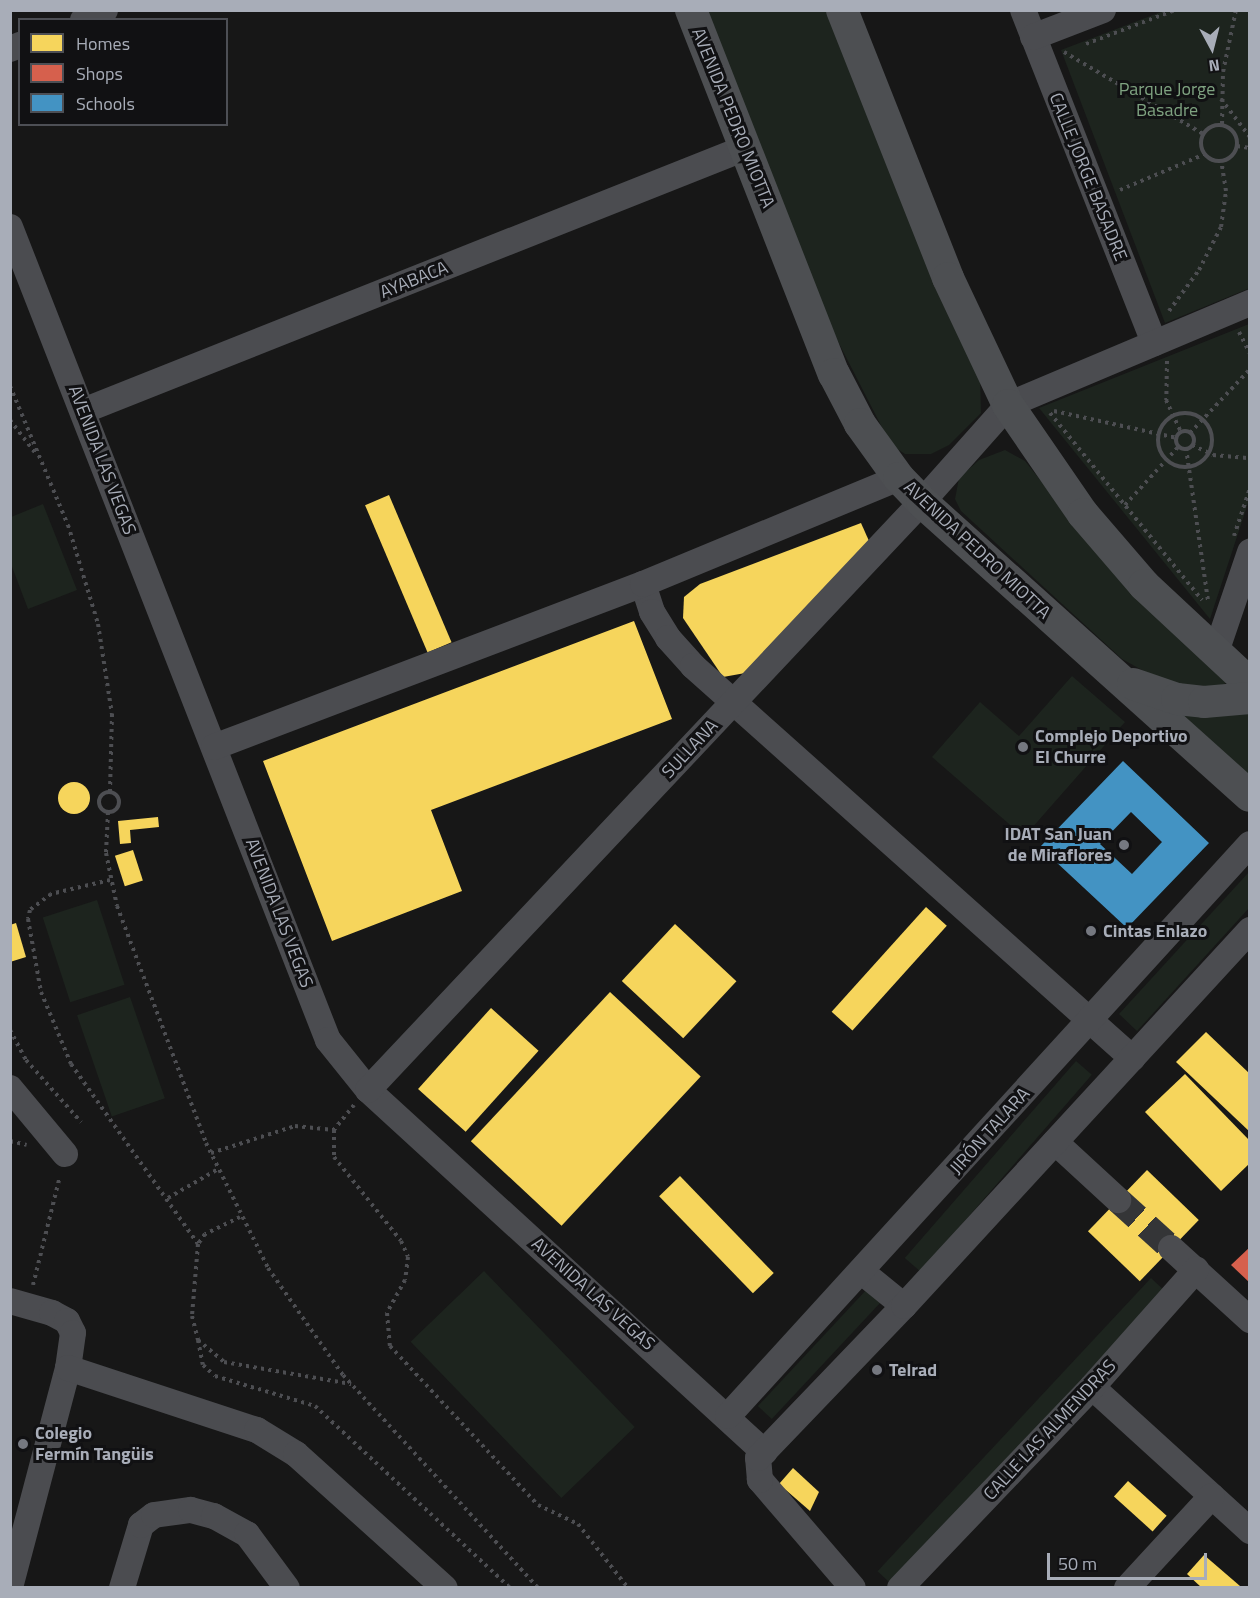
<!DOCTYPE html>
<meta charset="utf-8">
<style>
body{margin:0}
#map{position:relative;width:1260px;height:1598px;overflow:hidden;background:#171717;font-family:"Titillium Web",sans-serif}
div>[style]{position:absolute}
.green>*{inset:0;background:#1d241e;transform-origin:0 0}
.homes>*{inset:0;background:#f6d55c;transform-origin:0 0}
.round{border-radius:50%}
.shops>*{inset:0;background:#d6604d}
.schools>*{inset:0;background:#4393c3}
.minor-tunnel>*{height:26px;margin-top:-13px;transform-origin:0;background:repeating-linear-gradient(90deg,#343537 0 26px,transparent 0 39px)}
.path>*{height:4px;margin-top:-2px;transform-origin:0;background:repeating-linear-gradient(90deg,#4d4e52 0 3px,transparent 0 7.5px)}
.path>.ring{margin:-2px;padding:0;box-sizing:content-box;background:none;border:4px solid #4d4e52;border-radius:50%}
.minor>*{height:26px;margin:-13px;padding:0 13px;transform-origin:13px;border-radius:13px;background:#4b4c50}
.major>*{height:32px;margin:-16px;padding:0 16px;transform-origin:16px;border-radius:16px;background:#4d4f52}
.dots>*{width:16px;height:16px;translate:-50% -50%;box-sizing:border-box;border:3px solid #111113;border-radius:50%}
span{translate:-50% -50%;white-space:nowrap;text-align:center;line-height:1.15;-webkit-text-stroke:6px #111113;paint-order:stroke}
.park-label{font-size:18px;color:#7fa381}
.street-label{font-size:18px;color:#a8adb8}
.poi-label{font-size:18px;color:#a8adb8;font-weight:700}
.left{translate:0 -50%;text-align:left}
.right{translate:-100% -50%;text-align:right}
.frame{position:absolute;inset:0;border:12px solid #a8adb8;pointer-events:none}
.legend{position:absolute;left:18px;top:18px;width:210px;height:108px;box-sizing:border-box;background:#111113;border:2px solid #4d4f55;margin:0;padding:8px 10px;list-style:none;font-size:18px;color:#a8adb8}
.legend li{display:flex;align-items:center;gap:12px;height:30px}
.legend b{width:30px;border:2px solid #4d4f55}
.north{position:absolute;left:1182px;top:18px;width:60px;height:60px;-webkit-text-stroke:4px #111113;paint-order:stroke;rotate:173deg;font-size:16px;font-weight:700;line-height:24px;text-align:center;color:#a8adb8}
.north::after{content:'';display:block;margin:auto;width:21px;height:27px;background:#a8adb8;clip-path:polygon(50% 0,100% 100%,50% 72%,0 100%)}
.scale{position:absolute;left:1047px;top:1553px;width:160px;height:27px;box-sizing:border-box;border:3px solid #a8adb8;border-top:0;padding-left:8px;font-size:18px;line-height:21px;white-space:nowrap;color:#a8adb8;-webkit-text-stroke:4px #111113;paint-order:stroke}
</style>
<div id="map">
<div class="green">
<i style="clip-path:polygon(1166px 10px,1249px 11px,1250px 288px,1165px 323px,1061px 50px)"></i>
<i style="clip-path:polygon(701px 11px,828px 11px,980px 375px,981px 413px,949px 445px,931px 454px,905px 454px,891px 445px,826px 318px)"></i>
<i style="clip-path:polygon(1249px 324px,1249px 500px,1210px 619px,1039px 408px)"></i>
<i style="clip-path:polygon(1005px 450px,1025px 461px,1069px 516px,1229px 682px,1213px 688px,1183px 685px,1151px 675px,1122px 659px,961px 511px,955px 499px,959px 478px,979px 460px)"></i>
<i style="clip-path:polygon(43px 504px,77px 590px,28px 609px,11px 564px,11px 517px)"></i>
<i style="clip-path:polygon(1072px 676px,1125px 722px,1024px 837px,932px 757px,980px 702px,1019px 736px)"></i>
<i style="clip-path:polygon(1249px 712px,1249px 781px,1176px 713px)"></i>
<i style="clip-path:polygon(1249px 872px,1249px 908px,1137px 1031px,1119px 1014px)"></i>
<i style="left:97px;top:900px;width:89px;height:57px;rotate:72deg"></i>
<i style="left:130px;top:997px;width:107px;height:56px;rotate:71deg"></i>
<i style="left:1076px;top:1061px;width:21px;height:261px;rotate:41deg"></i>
<i style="left:484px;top:1271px;width:217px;height:102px;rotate:46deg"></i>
<i style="left:882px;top:1273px;width:19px;height:182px;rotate:43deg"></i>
<i style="left:1151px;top:1278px;width:23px;height:401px;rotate:43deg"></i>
</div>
<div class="homes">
<i style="left:389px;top:495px;width:160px;height:26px;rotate:67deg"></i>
<i style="clip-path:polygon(861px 523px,869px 541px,751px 672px,723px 677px,683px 618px,684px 597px,700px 584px)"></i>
<i style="clip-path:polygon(634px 621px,672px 719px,431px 810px,462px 891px,332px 941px,263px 761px)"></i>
<i class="round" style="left:58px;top:782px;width:32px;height:32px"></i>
<i style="clip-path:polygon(158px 817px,159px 827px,130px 830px,131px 843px,120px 844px,118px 821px)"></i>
<i style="left:133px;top:850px;width:32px;height:19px;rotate:72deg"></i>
<i style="left:926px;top:907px;width:28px;height:141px;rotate:42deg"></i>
<i style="clip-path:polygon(16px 923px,26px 957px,10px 962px,10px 925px)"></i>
<i style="left:675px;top:924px;width:84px;height:78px;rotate:43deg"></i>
<i style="left:610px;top:992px;width:124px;height:204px;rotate:43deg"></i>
<i style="left:491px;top:1008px;width:64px;height:109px;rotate:42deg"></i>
<i style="clip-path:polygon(1206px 1032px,1250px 1074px,1250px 1132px,1176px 1062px)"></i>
<i style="clip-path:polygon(1185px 1074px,1250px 1141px,1250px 1163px,1221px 1191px,1145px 1112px)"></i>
<i style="left:1147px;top:1170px;width:72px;height:85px;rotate:44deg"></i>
<i style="left:680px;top:1176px;width:135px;height:29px;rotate:46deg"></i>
<i style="clip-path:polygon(793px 1468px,819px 1492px,810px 1511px,779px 1484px)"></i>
<i style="left:1128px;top:1481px;width:52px;height:21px;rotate:42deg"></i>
<i style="clip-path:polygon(1204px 1555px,1240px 1586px,1239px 1588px,1202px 1588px,1187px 1574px)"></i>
</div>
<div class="shops">
<i style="clip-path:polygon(1250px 1247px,1250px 1283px,1231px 1265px)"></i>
</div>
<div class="schools">
<i style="clip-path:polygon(evenodd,1123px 761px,1209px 843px,1127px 928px,1040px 847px,1123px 761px,1131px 812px,1162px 842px,1132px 874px,1100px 844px,1131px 812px)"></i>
</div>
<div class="minor-tunnel">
<i style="left:1118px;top:1200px;width:72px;rotate:42.2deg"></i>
</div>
<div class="path">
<i style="left:1086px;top:44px;width:95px;rotate:-20.9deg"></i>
<i style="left:1064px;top:52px;width:161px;rotate:30.5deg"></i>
<i style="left:1221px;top:99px;width:48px;rotate:52.7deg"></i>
<i style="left:1222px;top:124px;width:52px;rotate:-88.9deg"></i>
<i style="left:1223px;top:72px;width:63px;rotate:-78.2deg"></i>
<i class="ring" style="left:1201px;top:125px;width:32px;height:32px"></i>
<i style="left:1237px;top:146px;width:13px;rotate:9deg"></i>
<i style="left:1120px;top:190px;width:92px;rotate:-23deg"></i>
<i style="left:1169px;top:311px;width:51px;rotate:-53.8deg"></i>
<i style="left:1199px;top:270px;width:48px;rotate:-62.9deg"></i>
<i style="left:1221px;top:227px;width:36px;rotate:-82deg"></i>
<i style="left:1226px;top:191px;width:30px;rotate:-99deg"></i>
<i style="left:1239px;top:332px;width:25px;rotate:63deg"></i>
<i style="left:1167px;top:361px;width:39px;rotate:91deg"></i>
<i style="left:1166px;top:400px;width:35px;rotate:65deg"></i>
<i style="left:10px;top:386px;width:151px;rotate:67.4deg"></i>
<i style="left:68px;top:525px;width:103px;rotate:73.1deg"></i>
<i style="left:98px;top:624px;width:91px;rotate:81.2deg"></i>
<i style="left:112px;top:714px;width:78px;rotate:91.5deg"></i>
<i style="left:1054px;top:411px;width:126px;rotate:12.4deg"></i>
<i style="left:1050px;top:413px;width:241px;rotate:50.9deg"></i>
<i class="ring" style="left:1158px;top:413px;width:50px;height:50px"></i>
<i style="left:10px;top:420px;width:43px;rotate:52.6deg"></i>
<i class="ring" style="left:1176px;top:431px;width:14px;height:14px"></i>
<i style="left:1190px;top:433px;width:88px;rotate:-46.8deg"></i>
<i style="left:1192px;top:445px;width:23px;rotate:25deg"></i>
<i style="left:1213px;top:455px;width:37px;rotate:5deg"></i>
<i style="left:1186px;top:448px;width:155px;rotate:81.8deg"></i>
<i style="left:1125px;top:505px;width:80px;rotate:-47.5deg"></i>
<i style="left:1234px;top:536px;width:51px;rotate:-71.6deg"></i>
<i class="ring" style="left:99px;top:792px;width:16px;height:16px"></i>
<i style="left:108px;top:812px;width:41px;rotate:92.8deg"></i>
<i style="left:106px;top:853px;width:54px;rotate:78.3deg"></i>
<i style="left:117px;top:906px;width:253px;rotate:69.4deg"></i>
<i style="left:206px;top:1143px;width:140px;rotate:63.6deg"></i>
<i style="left:268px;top:1268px;width:131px;rotate:55deg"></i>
<i style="left:343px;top:1375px;width:289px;rotate:47.5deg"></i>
<i style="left:110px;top:880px;width:61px;rotate:166.7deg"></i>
<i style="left:51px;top:894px;width:26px;rotate:143deg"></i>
<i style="left:30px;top:910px;width:9px;rotate:103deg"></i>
<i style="left:28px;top:919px;width:74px;rotate:79.9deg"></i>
<i style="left:41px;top:992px;width:78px;rotate:67.4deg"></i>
<i style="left:71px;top:1064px;width:220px;rotate:54.8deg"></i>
<i style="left:10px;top:1030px;width:34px;rotate:62deg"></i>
<i style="left:26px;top:1060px;width:83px;rotate:48.4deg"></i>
<i style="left:354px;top:1105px;width:32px;rotate:129deg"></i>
<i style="left:334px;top:1130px;width:27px;rotate:90deg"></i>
<i style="left:334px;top:1157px;width:107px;rotate:51.4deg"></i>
<i style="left:401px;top:1241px;width:17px;rotate:66deg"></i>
<i style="left:408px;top:1257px;width:23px;rotate:97deg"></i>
<i style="left:405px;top:1280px;width:38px;rotate:119deg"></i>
<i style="left:387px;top:1313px;width:33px;rotate:85deg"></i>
<i style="left:390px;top:1346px;width:217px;rotate:47.1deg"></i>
<i style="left:538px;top:1505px;width:44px;rotate:25.4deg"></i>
<i style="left:578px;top:1524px;width:81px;rotate:52deg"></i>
<i style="left:10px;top:1141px;width:17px;rotate:13deg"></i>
<i style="left:211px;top:1153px;width:88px;rotate:-17.8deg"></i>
<i style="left:295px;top:1126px;width:39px;rotate:6deg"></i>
<i style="left:168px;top:1198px;width:58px;rotate:-30.1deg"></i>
<i style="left:240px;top:1217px;width:39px;rotate:154deg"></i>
<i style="left:205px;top:1234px;width:12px;rotate:125deg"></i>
<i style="left:198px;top:1244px;width:72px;rotate:94.8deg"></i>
<i style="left:192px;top:1316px;width:25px;rotate:76deg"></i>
<i style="left:198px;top:1340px;width:34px;rotate:40deg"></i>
<i style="left:224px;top:1362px;width:129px;rotate:9.8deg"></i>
<i style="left:33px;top:1285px;width:112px;rotate:-76.1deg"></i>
<i style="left:198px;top:1340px;width:25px;rotate:79deg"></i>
<i style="left:203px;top:1365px;width:16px;rotate:43deg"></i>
<i style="left:215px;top:1376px;width:104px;rotate:16.7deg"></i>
<i style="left:315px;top:1406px;width:267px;rotate:43deg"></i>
</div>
<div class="minor">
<i style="left:1023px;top:10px;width:358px;rotate:68.5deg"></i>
<i style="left:83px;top:20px;width:24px;rotate:-24deg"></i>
<i style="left:1033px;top:37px;width:75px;rotate:-21.1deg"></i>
<i style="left:10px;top:49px;width:11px;rotate:-22deg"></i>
<i style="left:10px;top:227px;width:873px;rotate:68.64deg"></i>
<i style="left:328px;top:1040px;width:64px;rotate:51.3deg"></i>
<i style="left:368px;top:1090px;width:537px;rotate:42.43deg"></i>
<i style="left:83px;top:411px;width:712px;rotate:-21.67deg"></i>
<i style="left:643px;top:584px;width:29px;rotate:72deg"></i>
<i style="left:652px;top:612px;width:31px;rotate:58deg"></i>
<i style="left:668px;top:638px;width:38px;rotate:48deg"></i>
<i style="left:693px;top:666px;width:589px;rotate:41.76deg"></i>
<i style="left:1216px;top:652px;width:106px;rotate:-71.2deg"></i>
<i style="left:214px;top:747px;width:459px;rotate:-20.8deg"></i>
<i style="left:643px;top:584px;width:277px;rotate:-22.5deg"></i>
<i style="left:10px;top:1088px;width:86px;rotate:50.2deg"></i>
<i style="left:368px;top:1090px;width:808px;rotate:-46.71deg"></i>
<i style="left:922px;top:502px;width:130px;rotate:-48.4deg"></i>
<i style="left:1008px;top:405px;width:263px;rotate:-22.9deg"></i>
<i style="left:1055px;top:1142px;width:86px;rotate:42.6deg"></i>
<i style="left:1171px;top:1248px;width:107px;rotate:42.3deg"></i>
<i style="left:862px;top:1272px;width:54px;rotate:39deg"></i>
<i style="left:10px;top:1301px;width:44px;rotate:15.9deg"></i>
<i style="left:52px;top:1313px;width:17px;rotate:28deg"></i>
<i style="left:67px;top:1321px;width:13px;rotate:63deg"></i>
<i style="left:73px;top:1333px;width:35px;rotate:98deg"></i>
<i style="left:68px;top:1368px;width:227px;rotate:104.8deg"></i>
<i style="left:68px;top:1368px;width:199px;rotate:18.2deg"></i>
<i style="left:257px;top:1430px;width:46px;rotate:31.6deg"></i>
<i style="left:296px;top:1454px;width:200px;rotate:42deg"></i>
<i style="left:1092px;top:1387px;width:214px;rotate:42.3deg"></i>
<i style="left:728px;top:1416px;width:774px;rotate:-47.62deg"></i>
<i style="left:122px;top:1588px;width:66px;rotate:-73.2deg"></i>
<i style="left:141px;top:1525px;width:16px;rotate:-38deg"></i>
<i style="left:154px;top:1515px;width:37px;rotate:-8deg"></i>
<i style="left:191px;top:1510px;width:24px;rotate:15deg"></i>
<i style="left:214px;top:1516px;width:38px;rotate:29deg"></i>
<i style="left:247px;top:1534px;width:67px;rotate:53.5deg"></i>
<i style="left:853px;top:1588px;width:143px;rotate:-130.7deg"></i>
<i style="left:760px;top:1480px;width:22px;rotate:-95deg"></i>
<i style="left:758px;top:1458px;width:211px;rotate:-46.2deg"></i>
<i style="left:904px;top:1306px;width:511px;rotate:-47.38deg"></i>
<i style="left:900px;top:1588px;width:278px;rotate:-46.3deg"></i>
<i style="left:1092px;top:1387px;width:157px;rotate:-48.4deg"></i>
<i style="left:1127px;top:1588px;width:125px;rotate:-47.3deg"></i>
</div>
<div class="major">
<i style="left:691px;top:10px;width:391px;rotate:68.6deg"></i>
<i style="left:834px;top:374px;width:56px;rotate:62.5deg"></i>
<i style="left:860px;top:424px;width:67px;rotate:54.2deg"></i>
<i style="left:899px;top:478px;width:33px;rotate:46deg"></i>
<i style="left:922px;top:502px;width:440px;rotate:41.9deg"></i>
<i style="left:842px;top:10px;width:288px;rotate:68.4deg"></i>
<i style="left:948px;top:278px;width:140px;rotate:64.7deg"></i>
<i style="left:1008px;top:405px;width:132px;rotate:55.5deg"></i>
<i style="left:1083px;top:514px;width:94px;rotate:49.3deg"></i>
<i style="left:1144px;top:585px;width:145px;rotate:43deg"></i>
<i style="left:1133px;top:684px;width:46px;rotate:18.8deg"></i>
<i style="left:1177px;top:699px;width:27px;rotate:6deg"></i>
<i style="left:1204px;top:702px;width:46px;rotate:-5deg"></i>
</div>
<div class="dots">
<i style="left:1023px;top:747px;background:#757880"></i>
<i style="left:1124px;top:845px;background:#757880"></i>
<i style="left:1091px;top:931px;background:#757880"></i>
<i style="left:877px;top:1370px;background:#757880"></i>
<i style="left:23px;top:1444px;background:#757880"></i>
</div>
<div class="park-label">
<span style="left:1167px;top:100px">Parque Jorge<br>Basadre</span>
</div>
<div class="street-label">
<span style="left:733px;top:118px;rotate:68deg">AVENIDA PEDRO MIOTTA</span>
<span style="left:1088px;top:177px;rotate:68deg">CALLE JORGE BASADRE</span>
<span style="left:414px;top:280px;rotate:-22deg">AYABACA</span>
<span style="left:102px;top:460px;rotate:69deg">AVENIDA LAS VEGAS</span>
<span style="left:977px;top:550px;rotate:43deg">AVENIDA PEDRO MIOTTA</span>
<span style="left:690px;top:749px;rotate:-47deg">SULLANA</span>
<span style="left:279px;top:913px;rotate:69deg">AVENIDA LAS VEGAS</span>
<span style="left:990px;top:1131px;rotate:-48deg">JIRÓN TALARA</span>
<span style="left:593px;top:1294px;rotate:42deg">AVENIDA LAS VEGAS</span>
<span style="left:1050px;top:1430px;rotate:-47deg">CALLE LAS ALMENDRAS</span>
</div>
<div class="poi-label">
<span class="left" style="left:1035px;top:747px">Complejo Deportivo<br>El Churre</span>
<span class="right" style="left:1112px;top:845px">IDAT San Juan<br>de Miraflores</span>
<span class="left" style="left:1103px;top:931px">Cintas Enlazo</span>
<span class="left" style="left:889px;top:1370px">Telrad</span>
<span class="left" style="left:35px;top:1444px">Colegio<br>Fermín Tangüis</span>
</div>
<div class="frame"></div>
<ul class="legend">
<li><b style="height:16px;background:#f6d55c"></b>Homes</li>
<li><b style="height:16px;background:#d6604d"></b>Shops</li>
<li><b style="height:16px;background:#4393c3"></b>Schools</li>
</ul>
<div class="north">N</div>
<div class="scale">50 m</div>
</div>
